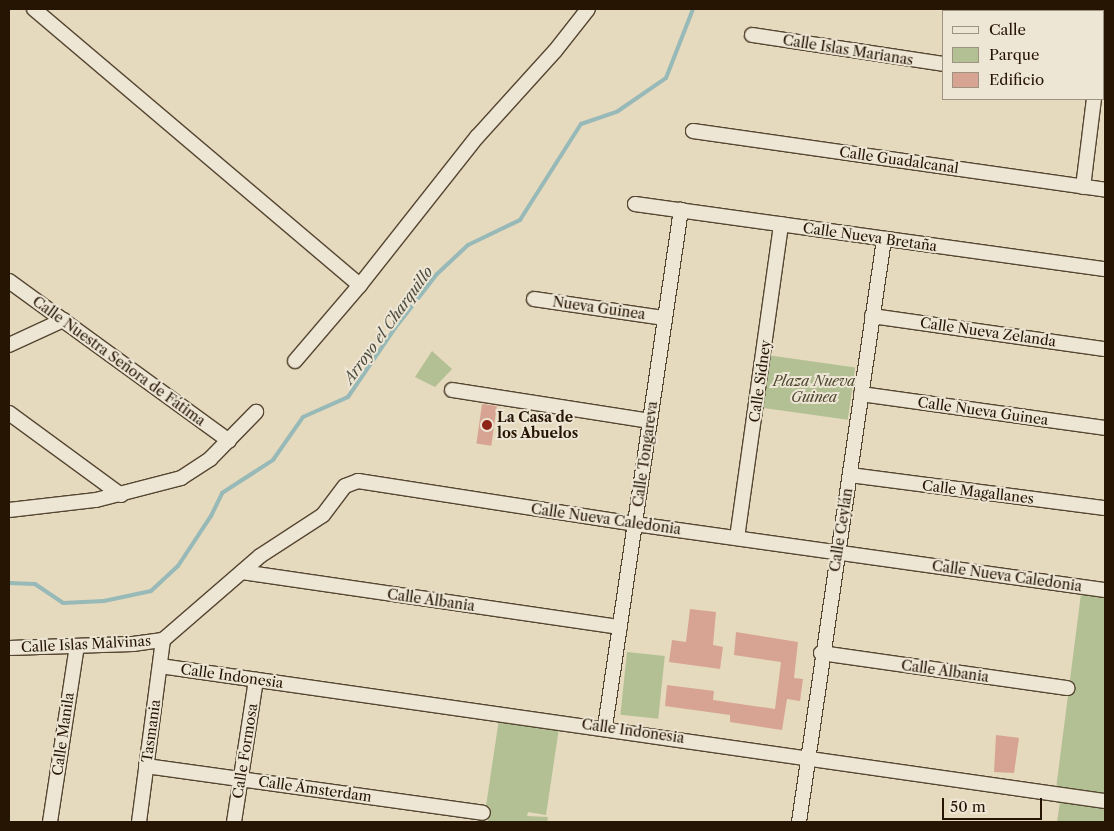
<!DOCTYPE html>
<meta charset="utf-8">
<style>
body{margin:0}
#map{position:relative;width:1114px;height:831px;overflow:hidden;background:#e5d9be;font-family:"Libre Caslon Text",serif}
div>[style]{position:absolute}
.green>*{inset:0;background:#b2c093;transform-origin:0 0}
.stream>*{height:4px;margin:-2px;padding:0 2px;transform-origin:2px;border-radius:2px;background:#97b9b7}
.building>*{inset:0;background:#d7a493;transform-origin:0 0}
.roads{filter:drop-shadow(1px 0 #554631) drop-shadow(-1px 0 #554631) drop-shadow(0 1px #554631) drop-shadow(0 -1px #554631)}
.minor>*{height:14px;margin:-7px;padding:0 7px;transform-origin:7px;border-radius:7px;background:#eee6d5}
.dots>*{width:14px;height:14px;translate:-50% -50%;box-sizing:border-box;border:2px solid #eee6d5;border-radius:50%}
span{translate:-50% -50%;white-space:nowrap;text-align:center;line-height:1.15;-webkit-text-stroke:4px #eee6d5;paint-order:stroke}
.street-label{font-size:14px;color:#251502}
.park-label{font-size:14px;color:#4f482e;font-style:italic}
.poi-label{font-size:14px;color:#251502;font-weight:700}
.left{translate:0 -50%;text-align:left}
.water-label{font-size:15px;color:#4d4e41;font-style:italic}
.frame{position:absolute;inset:0;border:10px solid #251502;pointer-events:none}
.legend{position:absolute;left:942px;top:10px;width:162px;height:90px;box-sizing:border-box;background:#eee6d5;border:1px solid #9e9281;margin:0;padding:6px 9px;list-style:none;font-size:15px;color:#251502}
.legend li{display:flex;align-items:center;gap:10px;height:25px}
.legend b{width:25px;border:1px solid #9e9281}
.scale{position:absolute;left:942px;top:798px;width:100px;height:22px;box-sizing:border-box;border:2px solid #251502;border-top:0;padding-left:6px;font-size:15px;line-height:18px;white-space:nowrap;color:#251502;-webkit-text-stroke:4px #eee6d5;paint-order:stroke}
</style>
<div id="map">
<div class="green">
<i style="clip-path:polygon(432px 351px,452px 369px,435px 387px,415px 377px)"></i>
<i style="left:767px;top:355px;width:89px;height:53px;rotate:8deg"></i>
<i style="clip-path:polygon(1081px 594px,1105px 597px,1105px 796px,1056px 789px)"></i>
<i style="left:627px;top:652px;width:38px;height:63px;rotate:6deg"></i>
<i style="clip-path:polygon(499px 719px,559px 728px,546px 815px,528px 812px,527px 816px,548px 817px,547px 822px,488px 821px,490px 807px,486px 806px)"></i>
<i style="clip-path:polygon(1060px 802px,1105px 808px,1105px 822px,1057px 822px)"></i>
</div>
<div class="stream">
<i style="left:9px;top:583px;width:26px;rotate:2deg"></i>
<i style="left:35px;top:584px;width:34px;rotate:34deg"></i>
<i style="left:63px;top:603px;width:41px;rotate:-2.8deg"></i>
<i style="left:104px;top:601px;width:48px;rotate:-12deg"></i>
<i style="left:151px;top:591px;width:37px;rotate:-43deg"></i>
<i style="left:178px;top:566px;width:60px;rotate:-56.6deg"></i>
<i style="left:211px;top:516px;width:25px;rotate:-64deg"></i>
<i style="left:222px;top:493px;width:61px;rotate:-32.9deg"></i>
<i style="left:273px;top:460px;width:52px;rotate:-55.1deg"></i>
<i style="left:303px;top:417px;width:49px;rotate:-24deg"></i>
<i style="left:348px;top:397px;width:83px;rotate:-55.7deg"></i>
<i style="left:395px;top:328px;width:68px;rotate:-52.1deg"></i>
<i style="left:437px;top:274px;width:42px;rotate:-43.1deg"></i>
<i style="left:468px;top:245px;width:58px;rotate:-25.7deg"></i>
<i style="left:520px;top:220px;width:114px;rotate:-57.6deg"></i>
<i style="left:581px;top:124px;width:39px;rotate:-19deg"></i>
<i style="left:618px;top:111px;width:58px;rotate:-34.5deg"></i>
<i style="left:666px;top:78px;width:74px;rotate:-68.6deg"></i>
</div>
<div class="building">
<i style="left:482px;top:404px;width:15px;height:40px;rotate:8deg"></i>
<i style="clip-path:polygon(690px 609px,716px 612px,713px 645px,723px 647px,720px 669px,669px 662px,672px 640px,686px 642px)"></i>
<i style="clip-path:polygon(736px 632px,798px 642px,794px 678px,803px 679px,800px 701px,787px 699px,782px 730px,730px 722px,730px 715px,665px 706px,667px 685px,714px 691px,713px 700px,775px 709px,781px 662px,734px 655px)"></i>
<i style="clip-path:polygon(996px 735px,1019px 738px,1014px 773px,994px 772px)"></i>
</div>
<div class="roads">
<div class="minor">
<i style="left:34px;top:9px;width:427px;rotate:40.3deg"></i>
<i style="left:1103px;top:32px;width:19px;rotate:-84deg"></i>
<i style="left:752px;top:35px;width:193px;rotate:8.6deg"></i>
<i style="left:693px;top:131px;width:416px;rotate:8.1deg"></i>
<i style="left:1083px;top:187px;width:89px;rotate:-82.9deg"></i>
<i style="left:635px;top:204px;width:474px;rotate:7.9deg"></i>
<i style="left:9px;top:281px;width:272px;rotate:36deg"></i>
<i style="left:534px;top:299px;width:132px;rotate:8.3deg"></i>
<i style="left:872px;top:316px;width:235px;rotate:8.1deg"></i>
<i style="left:9px;top:345px;width:60px;rotate:-24.8deg"></i>
<i style="left:295px;top:361px;width:100px;rotate:-49.5deg"></i>
<i style="left:360px;top:285px;width:189px;rotate:-51.7deg"></i>
<i style="left:477px;top:137px;width:116px;rotate:-47.8deg"></i>
<i style="left:555px;top:51px;width:53px;rotate:-51.8deg"></i>
<i style="left:452px;top:390px;width:200px;rotate:8.9deg"></i>
<i style="left:861px;top:394px;width:246px;rotate:7.9deg"></i>
<i style="left:9px;top:413px;width:139px;rotate:36.2deg"></i>
<i style="left:850px;top:475px;width:257px;rotate:7.4deg"></i>
<i style="left:9px;top:510px;width:88px;rotate:-6.6deg"></i>
<i style="left:96px;top:500px;width:88px;rotate:-14.5deg"></i>
<i style="left:181px;top:478px;width:35px;rotate:-33deg"></i>
<i style="left:210px;top:459px;width:66px;rotate:-45.6deg"></i>
<i style="left:737px;top:538px;width:317px;rotate:-82deg"></i>
<i style="left:242px;top:572px;width:382px;rotate:8.3deg"></i>
<i style="left:163px;top:640px;width:128px;rotate:-40.9deg"></i>
<i style="left:260px;top:556px;width:75px;rotate:-33.1deg"></i>
<i style="left:323px;top:515px;width:36px;rotate:-53deg"></i>
<i style="left:345px;top:486px;width:14px;rotate:-21deg"></i>
<i style="left:358px;top:481px;width:280px;rotate:8.8deg"></i>
<i style="left:635px;top:524px;width:475px;rotate:8deg"></i>
<i style="left:9px;top:648px;width:124px;rotate:-1.8deg"></i>
<i style="left:133px;top:644px;width:30px;rotate:-8deg"></i>
<i style="left:821px;top:653px;width:249px;rotate:8.1deg"></i>
<i style="left:160px;top:666px;width:955px;rotate:8.13deg"></i>
<i style="left:605px;top:727px;width:523px;rotate:-81.64deg"></i>
<i style="left:146px;top:766px;width:340px;rotate:7.9deg"></i>
<i style="left:50px;top:822px;width:178px;rotate:-81.3deg"></i>
<i style="left:139px;top:822px;width:184px;rotate:-82.5deg"></i>
<i style="left:234px;top:822px;width:144px;rotate:-81.2deg"></i>
<i style="left:799px;top:822px;width:589px;rotate:-81.7deg"></i>
</div>
</div>
<div class="dots">
<i style="left:487px;top:425px;background:#8f2418"></i>
</div>
<div class="street-label">
<span style="left:848px;top:50px;rotate:9deg">Calle Islas Marianas</span>
<span style="left:899px;top:160px;rotate:8deg">Calle Guadalcanal</span>
<span style="left:870px;top:237px;rotate:8deg">Calle Nueva Bretaña</span>
<span style="left:599px;top:308px;rotate:8deg">Nueva Guinea</span>
<span style="left:988px;top:332px;rotate:8deg">Calle Nueva Zelanda</span>
<span style="left:119px;top:361px;rotate:36deg">Calle Nuestra Señora de Fátima</span>
<span style="left:760px;top:381px;rotate:-82deg">Calle Sidney</span>
<span style="left:983px;top:411px;rotate:8deg">Calle Nueva Guinea</span>
<span style="left:645px;top:454px;rotate:-82deg">Calle Tongareva</span>
<span style="left:978px;top:492px;rotate:7deg">Calle Magallanes</span>
<span style="left:606px;top:519px;rotate:8deg">Calle Nueva Caledonia</span>
<span style="left:841px;top:530px;rotate:-81deg">Calle Ceylán</span>
<span style="left:1007px;top:576px;rotate:8deg">Calle Nueva Caledonia</span>
<span style="left:431px;top:600px;rotate:8deg">Calle Albania</span>
<span style="left:86px;top:644px;rotate:-3deg">Calle Islas Malvinas</span>
<span style="left:945px;top:671px;rotate:8deg">Calle Albania</span>
<span style="left:232px;top:676px;rotate:8deg">Calle Indonesia</span>
<span style="left:151px;top:731px;rotate:-82deg">Tasmania</span>
<span style="left:633px;top:731px;rotate:8deg">Calle Indonesia</span>
<span style="left:63px;top:734px;rotate:-82deg">Calle Manila</span>
<span style="left:245px;top:751px;rotate:-81deg">Calle Formosa</span>
<span style="left:315px;top:789px;rotate:8deg">Calle Ámsterdam</span>
</div>
<div class="park-label">
<span style="left:814px;top:389px">Plaza Nueva<br>Guinea</span>
</div>
<div class="poi-label">
<span class="left" style="left:497px;top:425px">La Casa de<br>los Abuelos</span>
</div>
<div class="water-label">
<span style="left:388px;top:325px;rotate:-54deg">Arroyo el Charquillo</span>
</div>
<div class="frame"></div>
<ul class="legend">
<li><b style="height:6px;background:#eee6d5"></b>Calle</li>
<li><b style="height:14px;background:#b2c093"></b>Parque</li>
<li><b style="height:14px;background:#d7a493"></b>Edificio</li>
</ul>
<div class="scale">50 m</div>
</div>
